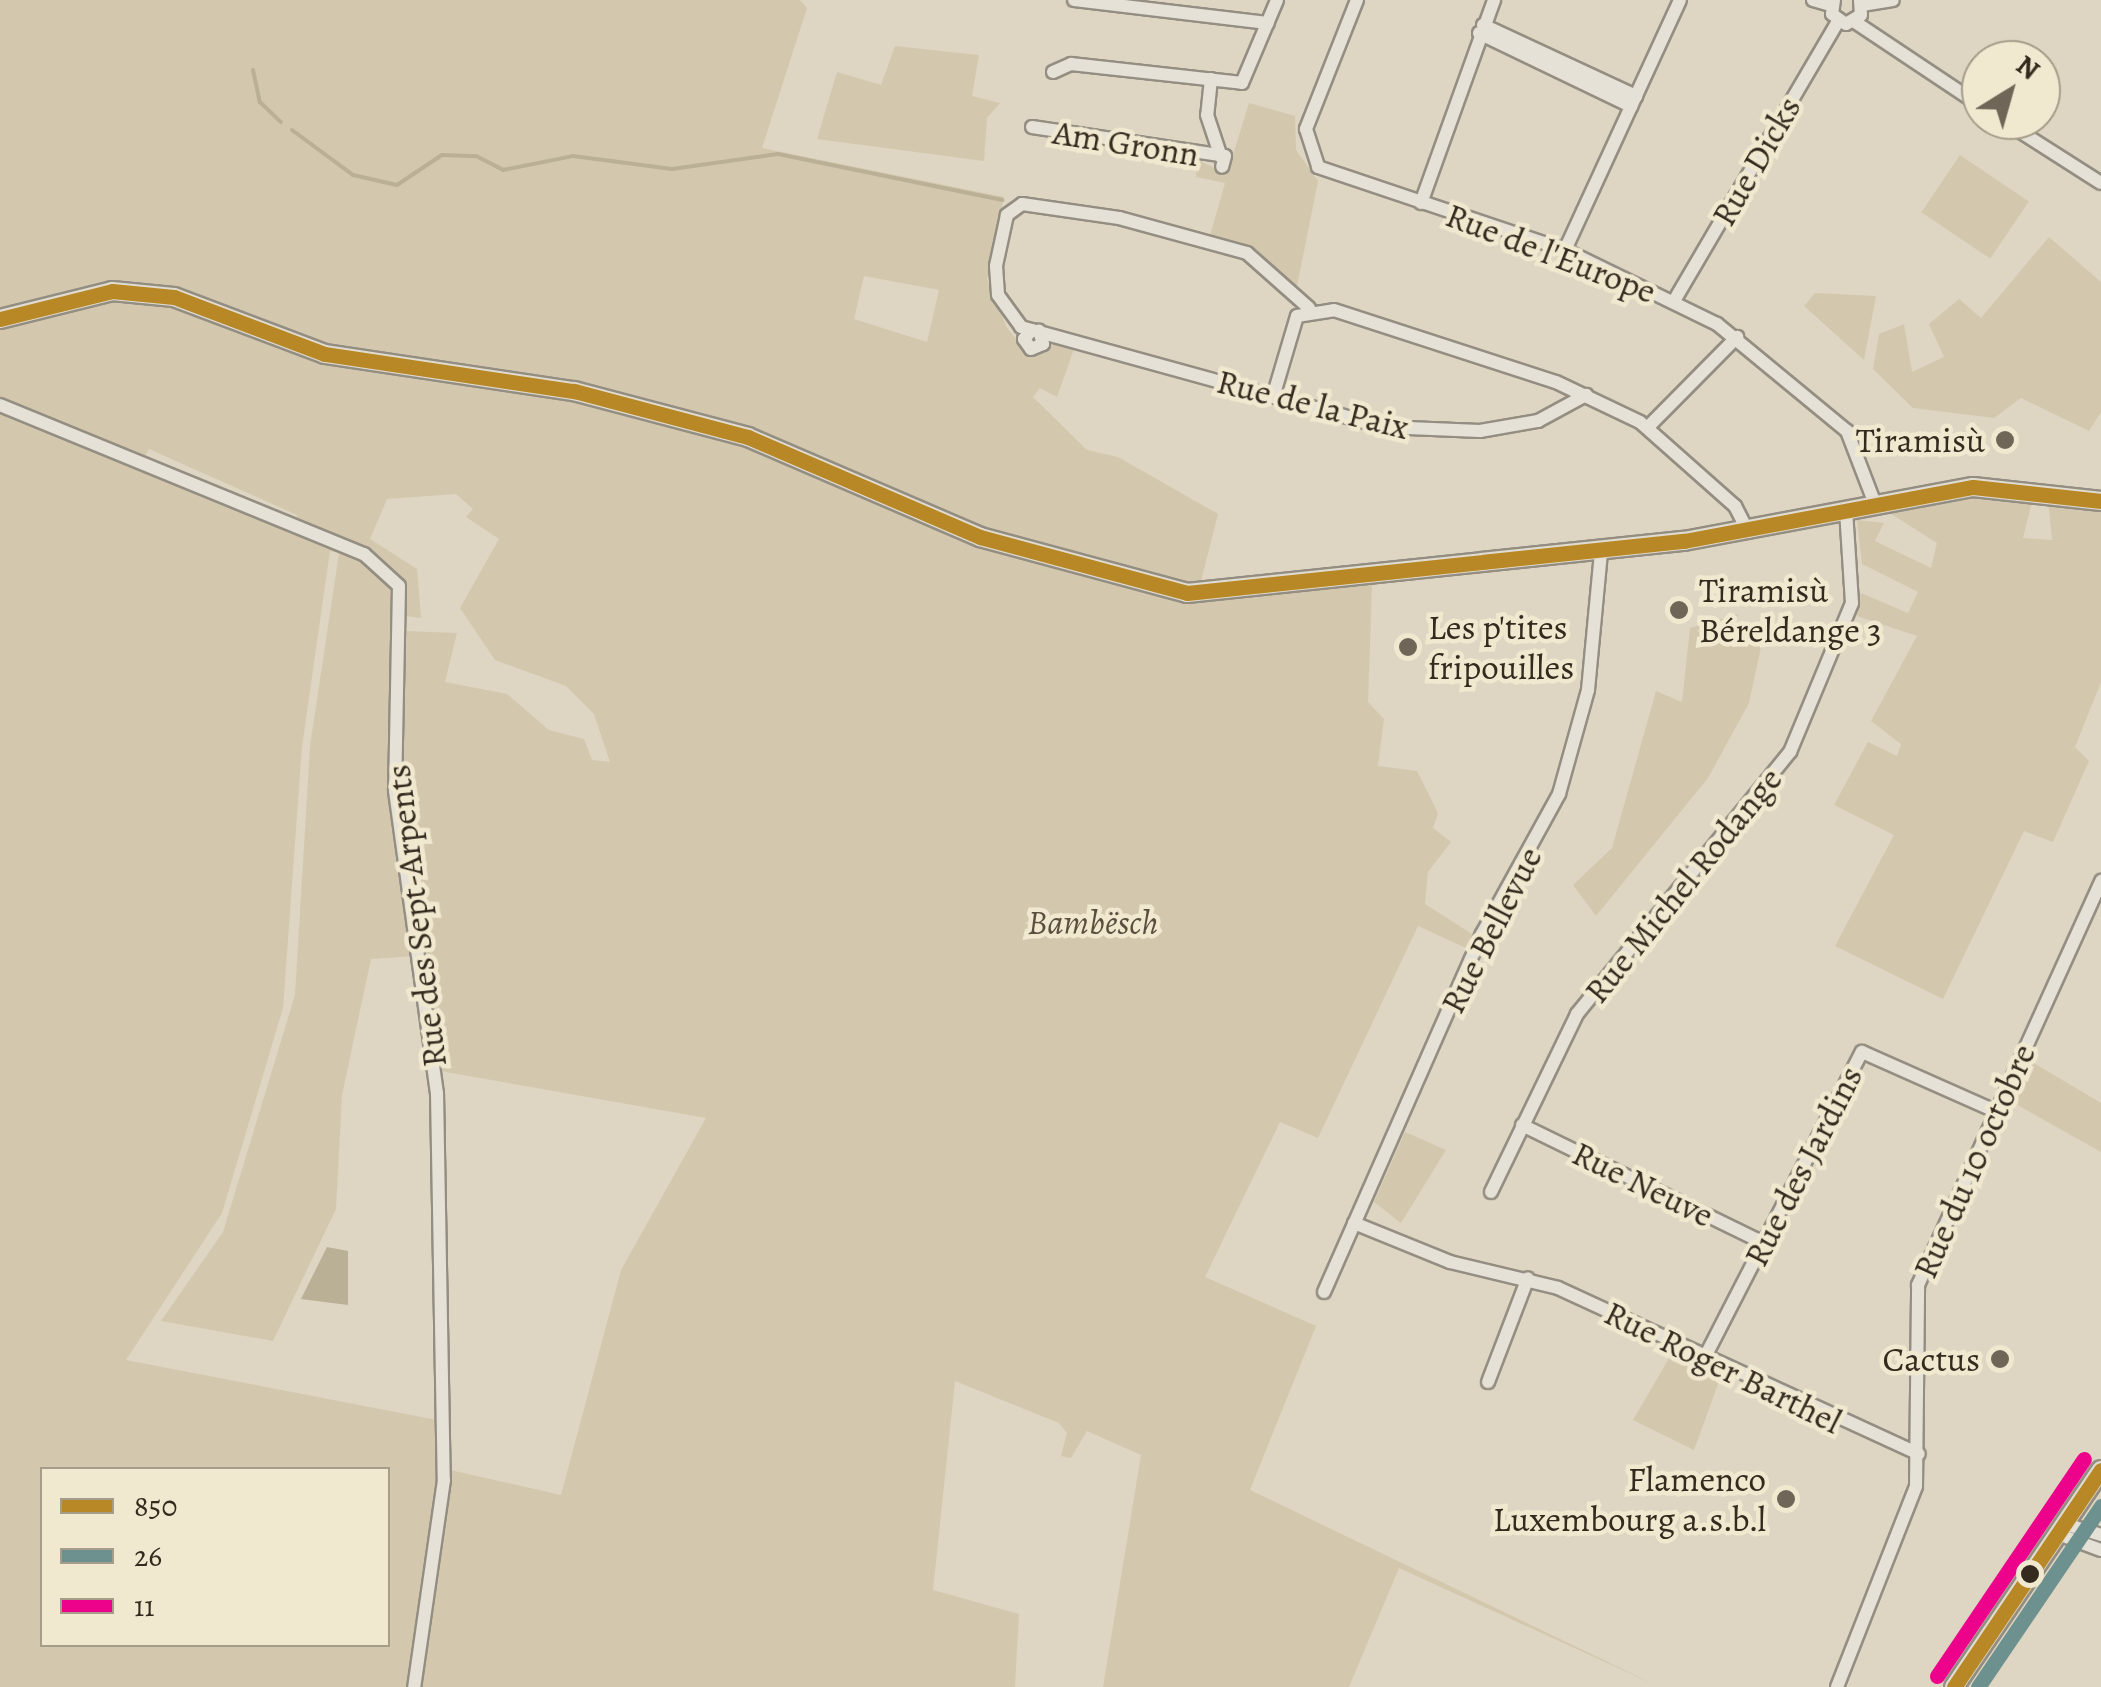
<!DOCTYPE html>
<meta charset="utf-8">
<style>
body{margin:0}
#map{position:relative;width:2101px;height:1687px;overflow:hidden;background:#ded6c2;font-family:Alegreya,serif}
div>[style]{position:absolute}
.green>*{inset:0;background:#d3c8ae;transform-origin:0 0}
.water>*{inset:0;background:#bab096}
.stream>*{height:4px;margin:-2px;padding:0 2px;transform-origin:2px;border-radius:2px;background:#bab096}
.roads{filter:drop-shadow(2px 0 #948e82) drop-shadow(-2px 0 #948e82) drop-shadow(0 2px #948e82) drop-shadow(0 -2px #948e82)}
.minor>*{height:12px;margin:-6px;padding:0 6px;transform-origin:6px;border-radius:6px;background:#e5e1d7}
.major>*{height:18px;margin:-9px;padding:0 9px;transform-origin:9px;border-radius:9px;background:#e1dcd0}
.bus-1>*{height:15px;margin:-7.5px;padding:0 7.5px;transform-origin:7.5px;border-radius:7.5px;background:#b88826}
.bus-2>*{height:15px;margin:-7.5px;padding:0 7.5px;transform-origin:7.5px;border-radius:7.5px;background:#6d918f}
.bus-3>*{height:15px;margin:-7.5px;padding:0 7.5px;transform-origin:7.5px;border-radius:7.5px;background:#ed028c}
.dots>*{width:28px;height:28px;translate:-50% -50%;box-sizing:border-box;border:5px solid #f1e8d0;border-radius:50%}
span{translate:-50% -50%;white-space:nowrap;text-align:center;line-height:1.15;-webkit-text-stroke:9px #f1e8d0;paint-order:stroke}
.street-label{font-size:35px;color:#342a1e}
.poi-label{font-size:35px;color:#342a1e}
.right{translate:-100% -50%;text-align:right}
.left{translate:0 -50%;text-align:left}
.park-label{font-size:35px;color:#5a4f3e;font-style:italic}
.legend{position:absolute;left:40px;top:1467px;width:350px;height:180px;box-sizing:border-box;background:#f1e8d0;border:2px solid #a59c89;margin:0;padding:12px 18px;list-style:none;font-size:30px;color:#342a1e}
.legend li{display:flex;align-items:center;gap:20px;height:50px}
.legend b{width:50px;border:2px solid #a59c89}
.north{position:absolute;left:1961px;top:40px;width:100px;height:100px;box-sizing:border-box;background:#f1e8d0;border:2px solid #a59c89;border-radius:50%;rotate:37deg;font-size:28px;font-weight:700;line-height:40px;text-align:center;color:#342a1e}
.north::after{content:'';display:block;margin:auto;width:35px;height:45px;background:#706657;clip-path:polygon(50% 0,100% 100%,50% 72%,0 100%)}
</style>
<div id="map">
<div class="green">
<i style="clip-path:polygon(evenodd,0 0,800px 0,807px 8px,762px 148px,1004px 197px,987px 279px,1007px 328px,1030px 355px,1052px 343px,1074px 349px,1057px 397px,1040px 388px,1033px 397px,1087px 450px,1118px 457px,1218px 514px,1196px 601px,1372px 585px,1368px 702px,1384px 719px,1378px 766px,1417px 771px,1438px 813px,1433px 828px,1451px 842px,1428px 872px,1425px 904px,1472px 934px,1466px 948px,1418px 926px,1318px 1138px,1280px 1122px,1205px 1277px,1316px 1326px,1250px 1490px,1660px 1687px,1399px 1568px,1349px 1687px,1103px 1687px,1141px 1455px,1087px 1431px,1071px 1458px,1061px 1456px,1067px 1433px,1059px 1423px,955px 1381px,933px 1590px,1019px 1614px,1015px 1687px,0 1687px,0 0,864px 276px,939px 290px,927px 342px,854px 319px,864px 276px,0 0,149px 449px,297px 515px,294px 527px,143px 461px,149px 449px,0 0,456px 494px,473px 509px,466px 517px,499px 539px,460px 608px,495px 660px,566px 686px,594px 714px,610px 762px,592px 760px,584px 739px,549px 730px,507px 694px,445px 682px,457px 633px,405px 631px,406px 616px,421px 618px,417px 569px,370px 539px,387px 499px,456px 494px,0 0,330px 551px,339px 553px,310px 746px,295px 995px,223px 1232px,161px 1321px,273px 1341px,336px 1209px,342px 1095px,371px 959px,414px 956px,431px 1090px,437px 1420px,126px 1360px,222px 1213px,283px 1008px,302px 747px,330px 551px,0 0,440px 1071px,706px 1118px,621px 1270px,561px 1495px,450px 1470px,440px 1071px,0 0,42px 1470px,388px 1470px,388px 1644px,42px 1644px,42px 1470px)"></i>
<i style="clip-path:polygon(895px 46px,979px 55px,972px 96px,1000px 103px,987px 118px,984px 161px,817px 139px,837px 72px,881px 85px)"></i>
<i style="clip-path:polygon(1249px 103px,1295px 116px,1296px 150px,1318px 181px,1297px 286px,1251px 248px,1210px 236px,1225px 183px,1196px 177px,1198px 160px,1227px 174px)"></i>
<i style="left:1960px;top:155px;width:83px;height:69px;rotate:34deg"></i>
<i style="clip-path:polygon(2049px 237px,2101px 282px,2101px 412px,2089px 431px,2021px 398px,1994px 418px,1913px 408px,1873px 369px,1879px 334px,1904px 324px,1912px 372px,1944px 357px,1929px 324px,1959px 299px,1981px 318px)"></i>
<i style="clip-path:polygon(1815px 293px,1876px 296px,1864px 360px,1804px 306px)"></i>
<i style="clip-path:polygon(1978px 495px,2032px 502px,2023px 538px,2052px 540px,2048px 498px,2101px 510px,2101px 682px,2075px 747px,2089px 761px,2053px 842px,2024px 831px,1943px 999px,1835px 946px,1894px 835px,1834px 805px,1868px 742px,1897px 756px,1901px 744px,1871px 721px,1917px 636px,1857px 616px,1861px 593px,1908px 613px,1918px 592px,1862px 564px,1857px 520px,1884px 523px,1875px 541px,1931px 568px,1937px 543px,1885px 510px)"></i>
<i style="clip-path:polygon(1738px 614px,1733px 641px,1761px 647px,1749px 703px,1708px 778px,1596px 916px,1573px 885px,1612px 848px,1656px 691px,1682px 702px,1690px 628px)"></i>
<i style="clip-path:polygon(2032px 1062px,2101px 1103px,2101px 1152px,2012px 1102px)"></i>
<i style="clip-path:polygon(1405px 1132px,1446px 1150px,1401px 1223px,1374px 1202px)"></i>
<i style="clip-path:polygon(1671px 1355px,1721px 1376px,1694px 1450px,1633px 1420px)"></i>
</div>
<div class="water">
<i style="clip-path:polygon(327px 1247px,348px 1251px,348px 1305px,301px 1299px)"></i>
</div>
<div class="stream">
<i style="left:253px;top:70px;width:33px;rotate:78deg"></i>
<i style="left:260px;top:102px;width:29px;rotate:44deg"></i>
<i style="left:292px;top:130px;width:76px;rotate:36.4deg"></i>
<i style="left:353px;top:175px;width:45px;rotate:12.8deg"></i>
<i style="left:397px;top:185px;width:54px;rotate:-33.7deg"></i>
<i style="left:442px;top:155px;width:34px;rotate:2deg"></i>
<i style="left:476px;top:156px;width:30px;rotate:27deg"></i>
<i style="left:503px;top:170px;width:71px;rotate:-11.3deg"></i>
<i style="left:573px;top:156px;width:100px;rotate:7.5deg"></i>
<i style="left:672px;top:169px;width:107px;rotate:-8.1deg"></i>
<i style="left:778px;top:154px;width:229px;rotate:11.6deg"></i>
</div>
<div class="roads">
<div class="minor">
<i style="left:1074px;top:0;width:195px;rotate:6.8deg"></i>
<i style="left:1357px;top:0;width:139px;rotate:111.6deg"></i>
<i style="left:1306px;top:129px;width:40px;rotate:72deg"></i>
<i style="left:1318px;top:167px;width:261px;rotate:18.6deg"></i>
<i style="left:1565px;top:250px;width:169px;rotate:26deg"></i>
<i style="left:1717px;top:324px;width:168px;rotate:39.5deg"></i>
<i style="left:1847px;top:431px;width:78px;rotate:69deg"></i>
<i style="left:1813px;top:0;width:19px;rotate:16deg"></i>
<i style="left:1834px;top:0;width:14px;rotate:98deg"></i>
<i style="left:1832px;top:14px;width:17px;rotate:36deg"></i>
<i style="left:1846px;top:24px;width:17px;rotate:-31deg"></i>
<i style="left:1861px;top:15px;width:15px;rotate:-94deg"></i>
<i style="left:1862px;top:5px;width:31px;rotate:-9deg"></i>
<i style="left:1855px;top:22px;width:151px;rotate:33.7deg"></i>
<i style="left:1483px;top:25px;width:169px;rotate:24.9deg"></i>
<i style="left:1479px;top:33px;width:169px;rotate:25.7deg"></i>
<i style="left:1053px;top:72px;width:20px;rotate:-24deg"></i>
<i style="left:1071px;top:64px;width:172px;rotate:6.3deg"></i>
<i style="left:1242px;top:83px;width:90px;rotate:-67.1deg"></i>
<i style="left:1211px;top:79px;width:36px;rotate:96deg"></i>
<i style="left:1207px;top:115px;width:44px;rotate:71.6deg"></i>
<i style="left:2002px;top:120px;width:117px;rotate:32.5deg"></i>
<i style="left:1032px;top:127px;width:195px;rotate:8.5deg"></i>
<i style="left:1225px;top:156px;width:11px;rotate:105deg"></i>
<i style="left:1421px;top:203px;width:216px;rotate:-70.2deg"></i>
<i style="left:1565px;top:250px;width:275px;rotate:-65.3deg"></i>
<i style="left:1674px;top:301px;width:324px;rotate:-59.6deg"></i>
<i style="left:1309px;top:308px;width:83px;rotate:-138.4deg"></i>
<i style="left:1247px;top:253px;width:133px;rotate:-164.7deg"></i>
<i style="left:1119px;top:218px;width:98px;rotate:-171.8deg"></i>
<i style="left:1022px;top:204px;width:19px;rotate:144deg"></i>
<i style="left:1007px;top:215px;width:52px;rotate:102.2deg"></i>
<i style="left:996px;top:266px;width:29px;rotate:86deg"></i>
<i style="left:998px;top:295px;width:39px;rotate:54deg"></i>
<i style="left:1021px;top:327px;width:377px;rotate:15.4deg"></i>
<i style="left:1384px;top:427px;width:96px;rotate:2.4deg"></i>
<i style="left:1480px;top:431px;width:59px;rotate:-9.8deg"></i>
<i style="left:1538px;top:421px;width:55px;rotate:-28.4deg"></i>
<i style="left:1032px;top:330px;width:12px;rotate:132deg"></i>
<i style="left:1024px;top:339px;width:12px;rotate:55deg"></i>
<i style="left:1031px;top:349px;width:13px;rotate:-23deg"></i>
<i style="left:1043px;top:344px;width:14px;rotate:-107deg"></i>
<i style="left:1273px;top:397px;width:84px;rotate:-73.5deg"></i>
<i style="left:1297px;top:316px;width:37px;rotate:-9deg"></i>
<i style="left:1334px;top:310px;width:233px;rotate:18deg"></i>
<i style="left:1556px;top:382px;width:93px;rotate:25.5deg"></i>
<i style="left:1640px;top:422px;width:127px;rotate:41.5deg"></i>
<i style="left:1735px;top:506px;width:29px;rotate:63deg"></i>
<i style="left:0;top:405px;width:393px;rotate:22.3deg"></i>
<i style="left:364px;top:554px;width:47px;rotate:42.4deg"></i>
<i style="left:399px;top:586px;width:205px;rotate:91.1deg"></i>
<i style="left:395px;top:791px;width:305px;rotate:82.1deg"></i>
<i style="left:437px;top:1093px;width:387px;rotate:89deg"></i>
<i style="left:444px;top:1480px;width:209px;rotate:98.2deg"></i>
<i style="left:1648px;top:427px;width:127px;rotate:-45.3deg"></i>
<i style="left:1522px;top:1125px;width:269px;rotate:26deg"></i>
<i style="left:1491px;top:1192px;width:198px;rotate:-64.2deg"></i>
<i style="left:1577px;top:1014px;width:338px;rotate:-50.9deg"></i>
<i style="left:1790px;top:752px;width:161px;rotate:-67.4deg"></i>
<i style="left:1852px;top:603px;width:92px;rotate:-93.7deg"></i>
<i style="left:1354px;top:1223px;width:104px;rotate:22.1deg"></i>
<i style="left:1450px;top:1262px;width:111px;rotate:13.5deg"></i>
<i style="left:1558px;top:1288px;width:397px;rotate:24.7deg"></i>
<i style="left:1324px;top:1292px;width:391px;rotate:-66.2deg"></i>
<i style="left:1482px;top:934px;width:160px;rotate:-61.2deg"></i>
<i style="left:1559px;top:794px;width:108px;rotate:-74.4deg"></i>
<i style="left:1588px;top:690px;width:139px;rotate:-84.6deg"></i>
<i style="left:1705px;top:1357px;width:343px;rotate:-62.8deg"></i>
<i style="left:1862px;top:1052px;width:145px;rotate:23.9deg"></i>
<i style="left:1488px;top:1382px;width:111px;rotate:-69deg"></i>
<i style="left:2065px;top:1524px;width:38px;rotate:17deg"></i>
<i style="left:2058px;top:1534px;width:46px;rotate:20.4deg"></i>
<i style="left:1837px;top:1687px;width:216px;rotate:-68.5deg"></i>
<i style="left:1916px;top:1486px;width:201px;rotate:-89.4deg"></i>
<i style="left:1918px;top:1285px;width:444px;rotate:-65.6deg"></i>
</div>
<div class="major">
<i style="left:0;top:319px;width:115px;rotate:-14deg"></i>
<i style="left:112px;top:291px;width:62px;rotate:5.5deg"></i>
<i style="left:174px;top:297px;width:161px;rotate:20.7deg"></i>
<i style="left:325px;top:354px;width:252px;rotate:8.5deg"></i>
<i style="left:574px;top:391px;width:180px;rotate:14.8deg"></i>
<i style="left:748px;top:437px;width:253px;rotate:23.3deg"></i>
<i style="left:980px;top:537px;width:214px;rotate:15.1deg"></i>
<i style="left:1187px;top:593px;width:500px;rotate:-6deg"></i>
<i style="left:1684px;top:541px;width:294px;rotate:-10.6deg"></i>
<i style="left:1973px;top:487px;width:129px;rotate:6.2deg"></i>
<i style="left:1954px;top:1687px;width:262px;rotate:-55.9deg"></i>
</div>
</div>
<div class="bus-1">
<i style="left:0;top:319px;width:115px;rotate:-14deg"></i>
<i style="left:112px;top:291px;width:62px;rotate:5.5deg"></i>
<i style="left:174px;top:297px;width:161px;rotate:20.7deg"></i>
<i style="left:325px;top:354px;width:252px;rotate:8.5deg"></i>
<i style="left:574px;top:391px;width:180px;rotate:14.8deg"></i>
<i style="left:748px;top:437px;width:253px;rotate:23.3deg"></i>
<i style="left:980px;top:537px;width:214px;rotate:15.1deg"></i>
<i style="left:1187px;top:593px;width:500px;rotate:-6deg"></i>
<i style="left:1684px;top:541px;width:294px;rotate:-10.6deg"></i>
<i style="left:1973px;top:487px;width:129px;rotate:6.2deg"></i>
<i style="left:1954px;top:1687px;width:262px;rotate:-55.9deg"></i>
</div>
<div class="bus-2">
<i style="left:1978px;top:1687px;width:219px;rotate:-55.8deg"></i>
</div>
<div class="bus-3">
<i style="left:1937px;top:1676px;width:262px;rotate:-55.9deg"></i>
</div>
<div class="dots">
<i style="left:2005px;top:440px;background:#706657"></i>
<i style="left:1679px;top:610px;background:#706657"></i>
<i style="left:1408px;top:647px;background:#706657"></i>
<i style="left:2000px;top:1359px;background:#706657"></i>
<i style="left:1786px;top:1499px;background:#706657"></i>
<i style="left:2030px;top:1574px;background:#342a1e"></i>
</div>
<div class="street-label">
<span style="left:1126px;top:143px;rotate:9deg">Am Gronn</span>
<span style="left:1756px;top:161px;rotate:-60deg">Rue Dicks</span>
<span style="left:1551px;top:253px;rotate:21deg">Rue de l'Europe</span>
<span style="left:1313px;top:404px;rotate:14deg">Rue de la Paix</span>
<span style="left:1683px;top:885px;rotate:-51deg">Rue Michel Rodange</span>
<span style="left:416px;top:916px;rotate:-97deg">Rue des Sept-Arpents</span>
<span style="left:1491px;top:930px;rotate:-63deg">Rue Bellevue</span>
<span style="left:1974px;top:1161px;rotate:-66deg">Rue du 10 octobre</span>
<span style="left:1803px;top:1166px;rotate:-63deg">Rue des Jardins</span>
<span style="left:1643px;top:1184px;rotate:26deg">Rue Neuve</span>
<span style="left:1723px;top:1367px;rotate:26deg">Rue Roger Barthel</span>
</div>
<div class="poi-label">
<span class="right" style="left:1985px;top:440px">Tiramisù</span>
<span class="left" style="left:1699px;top:610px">Tiramisù<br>Béreldange 3</span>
<span class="left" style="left:1428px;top:647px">Les p'tites<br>fripouilles</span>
<span class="right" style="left:1980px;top:1359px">Cactus</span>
<span class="right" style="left:1766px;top:1499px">Flamenco<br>Luxembourg a.s.b.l</span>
</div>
<div class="park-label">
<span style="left:1093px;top:922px">Bambësch</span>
</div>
<ul class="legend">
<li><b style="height:12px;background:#b88826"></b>850</li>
<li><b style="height:12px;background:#6d918f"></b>26</li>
<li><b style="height:12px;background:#ed028c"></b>11</li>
</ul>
<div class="north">N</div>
</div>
